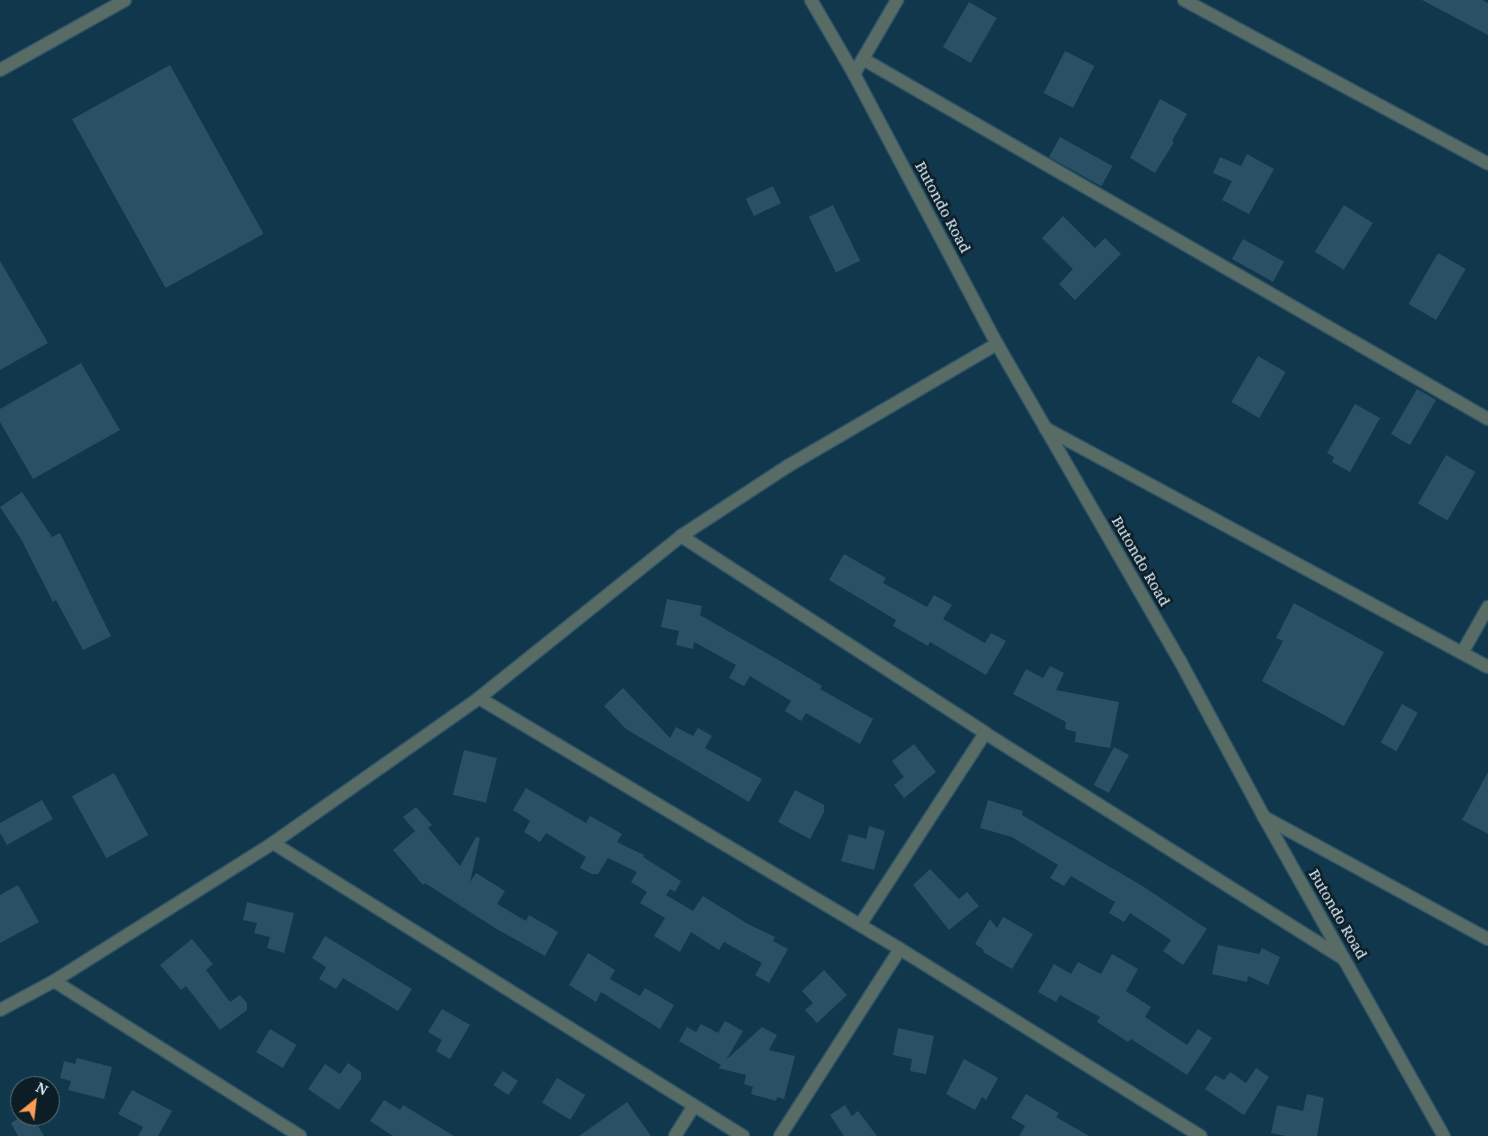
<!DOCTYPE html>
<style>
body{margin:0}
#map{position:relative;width:1488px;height:1136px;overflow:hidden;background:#10374b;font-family:"Noto Serif",serif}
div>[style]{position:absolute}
.building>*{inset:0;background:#2a5065;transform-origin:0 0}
.roads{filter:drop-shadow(1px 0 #315568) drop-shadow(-1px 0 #315568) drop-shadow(0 1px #315568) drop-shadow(0 -1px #315568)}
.minor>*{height:12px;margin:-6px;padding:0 6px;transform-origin:6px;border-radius:6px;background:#586b65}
.tertiary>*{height:12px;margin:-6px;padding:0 6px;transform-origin:6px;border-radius:6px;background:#586b65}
span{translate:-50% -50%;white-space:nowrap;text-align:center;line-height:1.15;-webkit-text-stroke:5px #0d1d26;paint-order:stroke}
.street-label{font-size:15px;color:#dcf1fe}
.north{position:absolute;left:10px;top:1076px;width:50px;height:50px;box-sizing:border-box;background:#0d1d26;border:1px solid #60727c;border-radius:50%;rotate:29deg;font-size:14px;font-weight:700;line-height:20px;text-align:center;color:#dcf1fe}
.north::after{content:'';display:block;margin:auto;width:18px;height:22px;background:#fd9c55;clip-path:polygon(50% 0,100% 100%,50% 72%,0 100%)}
</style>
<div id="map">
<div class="building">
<i style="clip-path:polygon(1422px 0,1482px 0,1488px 3px,1488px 35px)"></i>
<i style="left:969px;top:2px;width:32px;height:52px;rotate:30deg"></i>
<i style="left:1065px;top:51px;width:33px;height:47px;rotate:27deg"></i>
<i style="left:170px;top:65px;width:193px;height:112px;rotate:61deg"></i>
<i style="clip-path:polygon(1160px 99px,1187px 114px,1172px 141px,1174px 142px,1155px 173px,1130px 158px)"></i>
<i style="left:1060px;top:137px;width:60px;height:23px;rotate:29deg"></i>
<i style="clip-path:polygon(1247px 154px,1274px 169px,1249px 214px,1222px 200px,1232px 181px,1213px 173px,1220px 157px,1241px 166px)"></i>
<i style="left:773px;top:186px;width:19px;height:30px;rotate:65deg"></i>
<i style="left:833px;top:205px;width:62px;height:27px;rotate:64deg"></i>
<i style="left:1344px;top:205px;width:34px;height:55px;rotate:32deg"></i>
<i style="clip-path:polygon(1063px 216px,1095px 248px,1105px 238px,1121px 254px,1075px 300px,1059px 284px,1073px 269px,1042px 238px)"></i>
<i style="left:1243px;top:239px;width:47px;height:23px;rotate:29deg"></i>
<i style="left:1438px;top:253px;width:32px;height:59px;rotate:30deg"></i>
<i style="clip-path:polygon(0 261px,48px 343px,0 370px)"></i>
<i style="left:1258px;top:356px;width:32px;height:53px;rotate:30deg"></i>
<i style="clip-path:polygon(81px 363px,120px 430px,33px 479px,0 422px,0 409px)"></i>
<i style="left:1417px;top:389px;width:22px;height:52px;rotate:30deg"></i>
<i style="clip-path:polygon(1355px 404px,1380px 418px,1350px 472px,1332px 462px,1334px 457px,1327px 453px)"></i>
<i style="left:1446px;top:455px;width:34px;height:56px;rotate:30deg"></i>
<i style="clip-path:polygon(22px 492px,52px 537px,60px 533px,111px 636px,83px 650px,56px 600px,53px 602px,21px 539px,0 507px)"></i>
<i style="clip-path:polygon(844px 554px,886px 578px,883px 583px,927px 607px,934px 595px,952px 605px,943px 619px,985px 643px,991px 633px,1006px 641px,986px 675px,930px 642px,928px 646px,893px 626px,896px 620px,829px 580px)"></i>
<i style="clip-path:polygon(667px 599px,702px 606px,700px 615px,789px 666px,822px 686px,820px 689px,873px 719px,860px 744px,806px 713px,801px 721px,785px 711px,791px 701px,750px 676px,744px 686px,729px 678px,736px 665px,694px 642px,693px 649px,676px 645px,679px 631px,661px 627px)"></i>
<i style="clip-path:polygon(1294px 603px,1384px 652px,1344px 726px,1262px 681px,1283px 641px,1276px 638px)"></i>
<i style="clip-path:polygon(1050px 666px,1064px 673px,1056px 690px,1119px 702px,1110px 748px,1075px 742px,1076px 732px,1065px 729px,1066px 722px,1013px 694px,1026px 669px,1043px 678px)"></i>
<i style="clip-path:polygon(623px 688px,670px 738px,676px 727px,693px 736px,698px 728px,712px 736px,705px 748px,762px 779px,749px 802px,626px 729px,604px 706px)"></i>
<i style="left:1402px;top:704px;width:18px;height:44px;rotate:29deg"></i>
<i style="clip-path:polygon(914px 744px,936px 772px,904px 798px,894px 785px,904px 777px,892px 761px)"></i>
<i style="left:1114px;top:747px;width:17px;height:43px;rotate:28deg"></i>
<i style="left:464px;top:750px;width:34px;height:46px;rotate:14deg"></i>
<i style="clip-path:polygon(1488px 772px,1488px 834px,1462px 820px)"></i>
<i style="left:114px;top:773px;width:71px;height:48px;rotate:61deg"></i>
<i style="clip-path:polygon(526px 788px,586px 823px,590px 816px,622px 834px,617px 842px,644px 855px,643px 857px,681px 881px,675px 892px,670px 889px,666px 895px,693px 911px,703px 896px,748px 924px,775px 937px,773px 941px,788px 949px,769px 983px,755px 975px,762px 963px,724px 942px,719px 950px,691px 932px,680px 952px,654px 936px,665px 918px,640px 903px,647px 892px,631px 882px,637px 872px,608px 858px,598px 874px,592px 874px,580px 868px,586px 857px,546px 833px,540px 842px,524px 832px,530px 821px,513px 810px)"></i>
<i style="clip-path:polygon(795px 790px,824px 805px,824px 812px,810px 839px,778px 822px)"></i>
<i style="clip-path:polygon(42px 800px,53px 819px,7px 845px,0 833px,0 823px)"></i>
<i style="clip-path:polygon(988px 800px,1023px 811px,1022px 815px,1144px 887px,1207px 929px,1183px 965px,1163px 951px,1171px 940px,1130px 913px,1124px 922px,1109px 913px,1115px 902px,1071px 876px,1064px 886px,1050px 878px,1058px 865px,1012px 837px,980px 828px)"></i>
<i style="clip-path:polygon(416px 807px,432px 825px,428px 828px,460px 866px,476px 837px,480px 838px,470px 882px,476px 873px,505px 891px,497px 904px,526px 921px,529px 915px,558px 932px,545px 956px,495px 928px,425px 883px,423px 885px,393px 850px,415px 831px,403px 817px)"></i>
<i style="clip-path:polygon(869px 826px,885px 831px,874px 870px,841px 861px,849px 834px,866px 839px)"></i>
<i style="clip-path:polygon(930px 869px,959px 899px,967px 892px,979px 906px,949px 930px,913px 885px)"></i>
<i style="clip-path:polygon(18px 885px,39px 922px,0 943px,0 895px)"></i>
<i style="clip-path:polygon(247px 902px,294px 913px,284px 953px,267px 948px,270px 937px,254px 933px,257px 923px,243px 920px)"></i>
<i style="clip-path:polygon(1003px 917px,1033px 934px,1012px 969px,983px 952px,984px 950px,975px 944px,990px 919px,997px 928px)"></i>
<i style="clip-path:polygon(325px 936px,412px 989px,398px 1011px,343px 978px,336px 989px,319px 979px,326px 967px,312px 958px)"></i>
<i style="clip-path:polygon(192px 939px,213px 964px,206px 970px,230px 1002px,240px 995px,247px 1003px,247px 1010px,220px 1030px,186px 986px,181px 990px,160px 965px)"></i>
<i style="clip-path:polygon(1218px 945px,1259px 954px,1262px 948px,1280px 957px,1268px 985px,1248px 976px,1247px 982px,1212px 974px)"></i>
<i style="clip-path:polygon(588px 953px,615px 970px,610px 979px,640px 996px,645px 988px,674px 1005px,660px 1029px,601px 992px,596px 1002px,569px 985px)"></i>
<i style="clip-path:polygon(1112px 954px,1138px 969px,1126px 991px,1151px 1007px,1145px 1017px,1187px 1045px,1198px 1029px,1212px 1038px,1187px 1075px,1131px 1039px,1128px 1042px,1097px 1022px,1100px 1017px,1060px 995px,1056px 1002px,1038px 992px,1054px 964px,1071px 974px,1078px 962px,1101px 974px)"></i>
<i style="clip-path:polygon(824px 970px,847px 995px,817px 1023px,805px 1010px,813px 1003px,802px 991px)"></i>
<i style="clip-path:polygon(442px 1009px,470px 1025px,450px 1059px,436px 1051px,442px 1040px,428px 1032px)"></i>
<i style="clip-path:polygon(725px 1021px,743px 1031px,726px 1060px,762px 1027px,777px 1035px,769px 1050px,795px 1056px,784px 1099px,777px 1097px,776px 1101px,751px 1094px,753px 1087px,744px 1084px,746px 1075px,718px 1068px,721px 1065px,679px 1041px,687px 1027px,696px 1032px,701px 1024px,718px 1033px)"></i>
<i style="clip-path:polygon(898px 1028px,934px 1036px,926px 1074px,910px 1071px,912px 1059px,893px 1055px)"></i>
<i style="left:270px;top:1029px;width:31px;height:27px;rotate:31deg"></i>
<i style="clip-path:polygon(77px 1058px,112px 1067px,104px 1099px,68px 1090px,71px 1081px,60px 1078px,64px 1061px,75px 1064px)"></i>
<i style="clip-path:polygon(964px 1059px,998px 1078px,986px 1100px,982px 1097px,975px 1110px,946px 1094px)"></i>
<i style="clip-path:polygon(348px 1063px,361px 1072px,361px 1079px,339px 1110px,308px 1089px,325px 1064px,340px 1074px)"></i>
<i style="clip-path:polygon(1256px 1068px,1269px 1077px,1244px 1115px,1205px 1089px,1215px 1075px,1224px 1080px,1230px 1072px,1246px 1083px)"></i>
<i style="left:503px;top:1071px;width:18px;height:17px;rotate:34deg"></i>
<i style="left:557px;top:1078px;width:33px;height:29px;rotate:31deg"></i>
<i style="clip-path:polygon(132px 1090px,172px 1111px,158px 1136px,138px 1136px,143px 1127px,118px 1114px)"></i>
<i style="clip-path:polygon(1026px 1094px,1059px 1113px,1056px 1117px,1089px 1136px,1019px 1136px,1025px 1126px,1011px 1118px)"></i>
<i style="clip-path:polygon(1307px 1094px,1324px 1098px,1317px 1136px,1286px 1136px,1271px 1133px,1277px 1105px,1303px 1111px)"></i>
<i style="clip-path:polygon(384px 1100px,400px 1110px,403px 1105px,454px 1136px,393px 1136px,370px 1121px)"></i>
<i style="clip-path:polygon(627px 1102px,651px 1136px,579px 1136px)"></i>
<i style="clip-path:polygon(845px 1105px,852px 1116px,858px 1111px,877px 1136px,844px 1136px,830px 1115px)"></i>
<i style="clip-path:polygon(23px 1116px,32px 1116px,44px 1136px,18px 1136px,11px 1123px)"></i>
</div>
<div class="roads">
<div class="minor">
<i style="left:1184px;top:0;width:345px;rotate:28.3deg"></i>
<i style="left:863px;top:59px;width:721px;rotate:29.94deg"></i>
<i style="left:0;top:70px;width:143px;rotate:-29.2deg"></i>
<i style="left:854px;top:74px;width:86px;rotate:-59.8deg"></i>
<i style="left:1045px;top:428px;width:503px;rotate:28.35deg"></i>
<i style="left:681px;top:536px;width:362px;rotate:32.9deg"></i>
<i style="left:985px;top:733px;width:424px;rotate:32.2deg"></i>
<i style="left:1462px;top:653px;width:53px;rotate:-60.5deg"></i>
<i style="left:479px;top:698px;width:490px;rotate:30.8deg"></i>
<i style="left:900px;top:949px;width:354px;rotate:31.9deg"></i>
<i style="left:1264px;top:817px;width:255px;rotate:28.6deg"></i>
<i style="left:273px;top:843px;width:554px;rotate:31.94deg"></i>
<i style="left:860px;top:925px;width:229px;rotate:-56.9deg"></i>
<i style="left:54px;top:981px;width:291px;rotate:32.2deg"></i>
<i style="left:0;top:1010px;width:61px;rotate:-28.2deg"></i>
<i style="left:54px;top:981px;width:259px;rotate:-32.2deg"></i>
<i style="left:273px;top:843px;width:252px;rotate:-35.1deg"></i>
<i style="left:479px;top:698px;width:259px;rotate:-38.7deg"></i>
<i style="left:681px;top:536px;width:128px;rotate:-33.2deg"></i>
<i style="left:788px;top:466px;width:242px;rotate:-30.3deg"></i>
<i style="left:675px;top:1136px;width:36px;rotate:-58deg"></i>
<i style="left:780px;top:1136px;width:222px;rotate:-57.3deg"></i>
</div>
<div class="tertiary">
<i style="left:811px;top:0;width:86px;rotate:59.8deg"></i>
<i style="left:854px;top:74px;width:306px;rotate:62.1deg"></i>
<i style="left:997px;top:344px;width:366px;rotate:60deg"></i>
<i style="left:1180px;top:661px;width:177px;rotate:61.7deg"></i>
<i style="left:1264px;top:817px;width:366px;rotate:60.6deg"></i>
</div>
</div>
<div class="street-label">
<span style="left:943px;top:207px;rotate:62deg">Butondo Road</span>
<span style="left:1141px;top:561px;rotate:60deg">Butondo Road</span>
<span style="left:1338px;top:914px;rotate:60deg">Butondo Road</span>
</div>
<div class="north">N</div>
</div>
